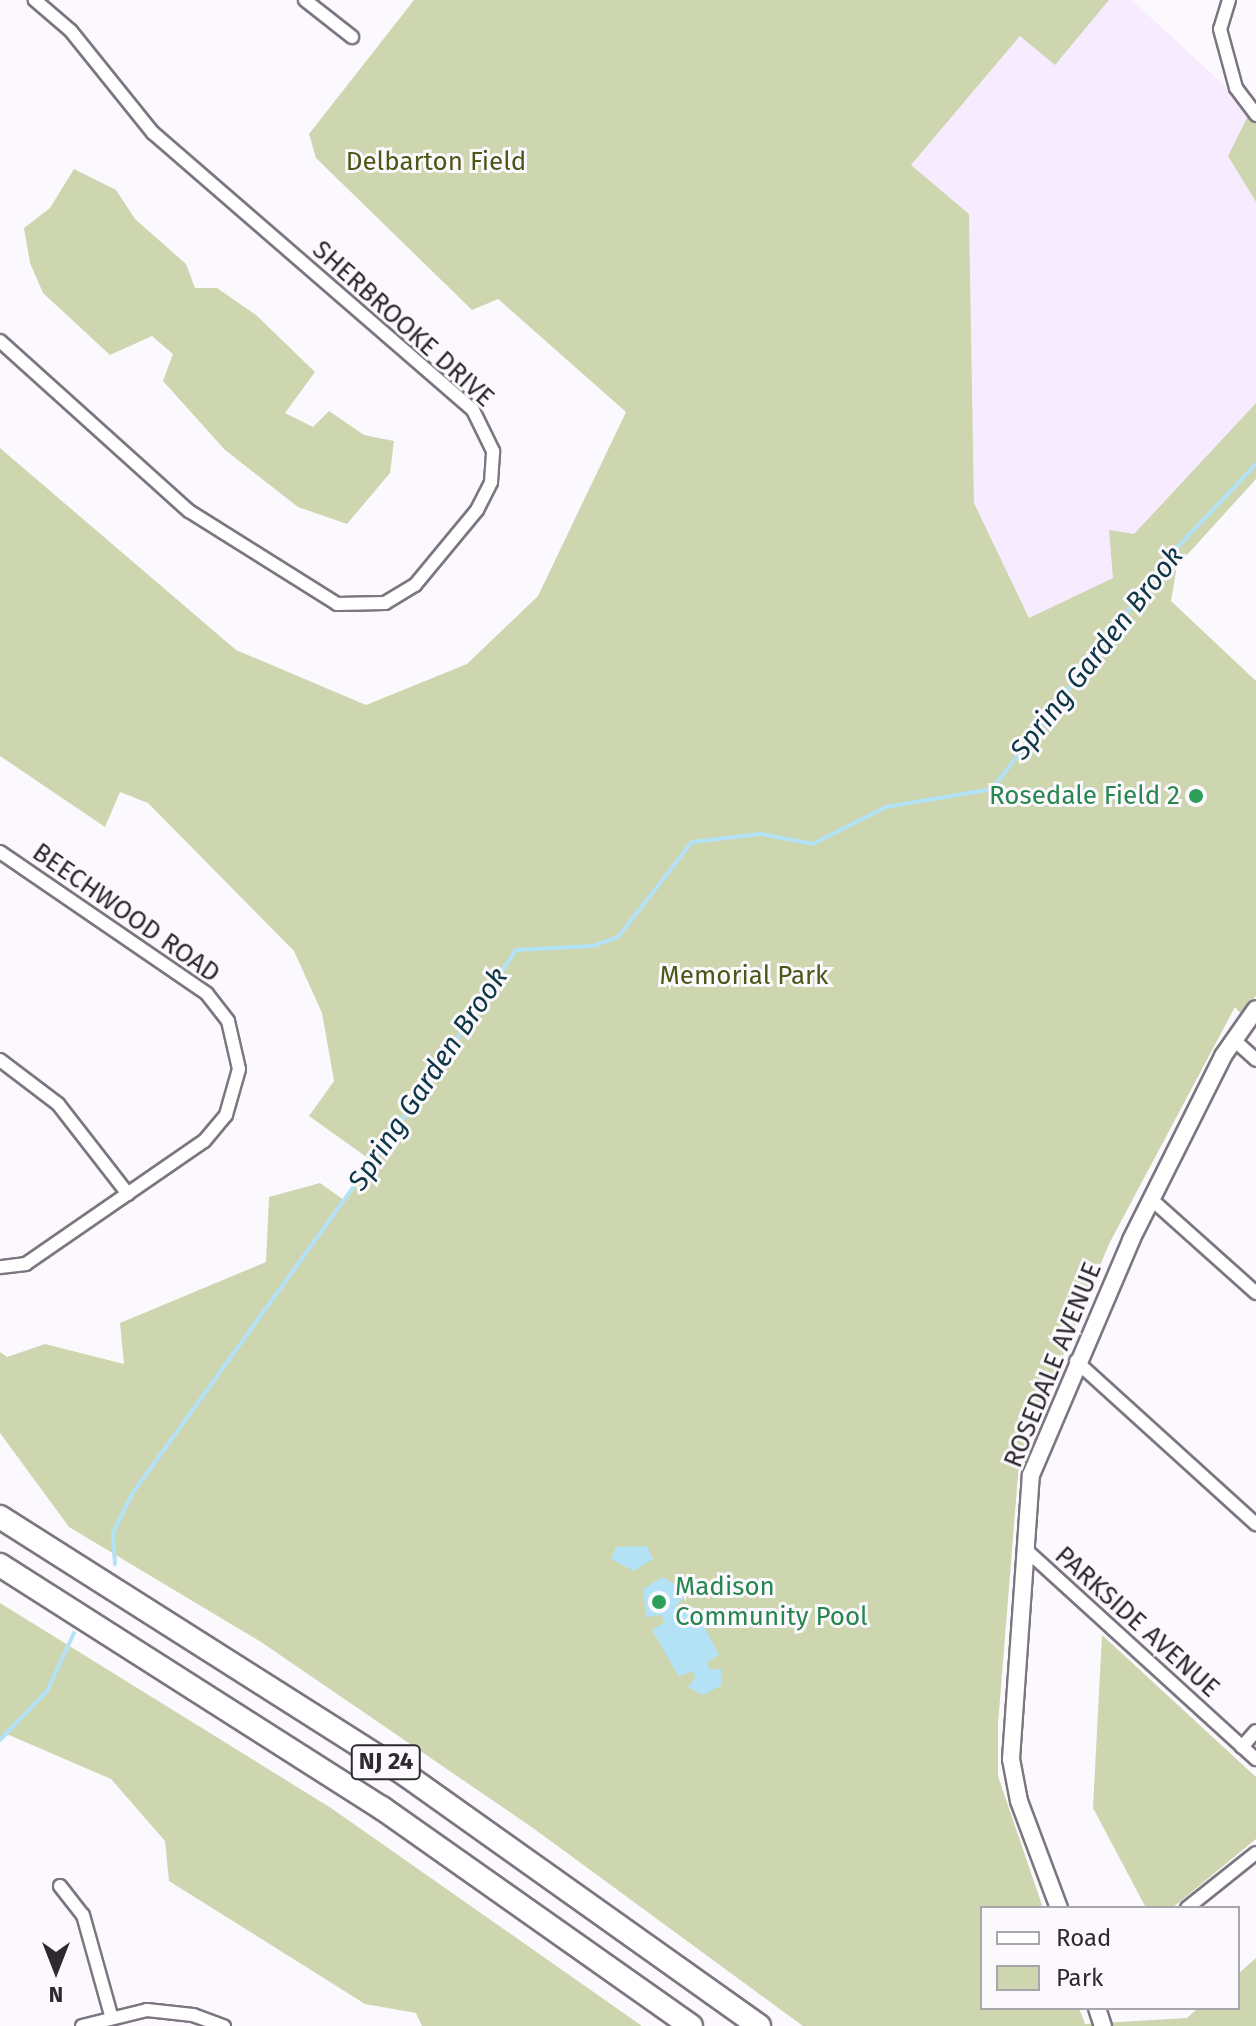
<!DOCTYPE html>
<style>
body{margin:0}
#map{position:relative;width:1256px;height:2026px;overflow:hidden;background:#fcf9fe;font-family:"Fira Sans",sans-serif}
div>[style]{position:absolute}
.built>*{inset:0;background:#f7ebff}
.green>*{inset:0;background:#ced6b0}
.water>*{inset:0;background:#b3e2f7}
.stream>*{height:4px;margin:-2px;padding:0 2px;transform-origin:2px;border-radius:2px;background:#b3e2f7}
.roads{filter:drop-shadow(2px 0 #7d7681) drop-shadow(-2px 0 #7d7681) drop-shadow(0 2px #7d7681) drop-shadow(0 -2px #7d7681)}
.street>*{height:12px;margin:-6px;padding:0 6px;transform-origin:6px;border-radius:6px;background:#fff}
.secondary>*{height:16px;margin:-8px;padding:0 8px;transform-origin:8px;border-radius:8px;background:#fff}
.highway>*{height:22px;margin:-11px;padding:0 11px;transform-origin:11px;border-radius:11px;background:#fff}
.dots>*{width:22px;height:22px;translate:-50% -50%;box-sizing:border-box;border:4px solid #fcf9fe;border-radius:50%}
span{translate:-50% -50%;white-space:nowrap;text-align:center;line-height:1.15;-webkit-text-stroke:6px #fcf9fe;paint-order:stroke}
.shield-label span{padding:2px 6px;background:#fcf9fe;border:2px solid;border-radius:6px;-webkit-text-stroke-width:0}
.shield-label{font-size:24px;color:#2d2a2e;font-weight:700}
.park-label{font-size:26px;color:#4d5617}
.street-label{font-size:26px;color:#2d2a2e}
.leisure-label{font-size:26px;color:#27864d}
.right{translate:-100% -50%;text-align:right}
.left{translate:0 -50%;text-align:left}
.water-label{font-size:28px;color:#0d3745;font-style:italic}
.legend{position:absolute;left:980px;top:1906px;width:260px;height:104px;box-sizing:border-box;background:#fcf9fe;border:2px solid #a9a6ab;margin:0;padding:10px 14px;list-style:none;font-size:24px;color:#2d2a2e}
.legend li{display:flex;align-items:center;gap:16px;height:40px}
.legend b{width:40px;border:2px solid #a9a6ab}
.north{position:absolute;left:16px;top:1930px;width:80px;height:80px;-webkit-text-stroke:6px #fcf9fe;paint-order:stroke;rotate:180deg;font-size:22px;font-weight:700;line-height:32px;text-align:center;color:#2d2a2e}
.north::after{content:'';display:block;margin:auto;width:28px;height:36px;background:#2d2a2e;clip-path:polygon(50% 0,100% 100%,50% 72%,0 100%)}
</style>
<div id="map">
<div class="built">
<i style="clip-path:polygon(1109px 0,1132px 0,1251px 110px,1228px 156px,1256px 202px,1256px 403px,1134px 534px,1113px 578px,1029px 618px,974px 503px,969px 214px,911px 165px,1020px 36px,1055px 64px)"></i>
</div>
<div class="green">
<i style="clip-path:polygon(414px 0,1109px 0,1055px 65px,1020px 36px,911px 165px,969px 214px,974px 503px,1029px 618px,1113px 578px,1109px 530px,1134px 534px,1256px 403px,1256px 479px,1177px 566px,1171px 601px,1256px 681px,1256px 996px,1241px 1014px,1235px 1007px,1109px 1244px,1019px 1463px,998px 1724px,998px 1776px,1043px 1908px,982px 1908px,982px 2008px,1079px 2008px,1085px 2024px,1187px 2018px,1198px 2008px,1238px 2008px,1238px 1974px,1256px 1958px,1256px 2026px,803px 2026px,533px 1828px,261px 1642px,69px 1527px,0 1433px,0 1352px,7px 1357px,45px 1344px,124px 1364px,120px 1323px,266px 1262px,269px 1197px,320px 1183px,344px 1200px,372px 1161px,309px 1116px,334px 1081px,322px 1013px,294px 951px,148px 803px,120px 792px,105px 827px,0 756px,0 448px,236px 650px,366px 705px,467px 664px,538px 596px,626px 412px,498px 299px,472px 310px,316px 158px,309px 134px)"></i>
<i style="clip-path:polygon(1251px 110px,1256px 110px,1256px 202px,1228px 156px)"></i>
<i style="clip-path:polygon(74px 169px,116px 190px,135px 219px,186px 264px,195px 288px,217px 288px,256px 315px,315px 372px,285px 413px,313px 427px,329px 411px,364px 435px,394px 441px,390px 473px,347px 524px,298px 507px,225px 450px,163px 381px,173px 354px,152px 336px,110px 355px,43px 293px,30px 263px,24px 228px,50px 208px)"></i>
<i style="clip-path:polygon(0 1603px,331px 1808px,642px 2026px,422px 2026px,416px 2013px,365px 2004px,169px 1881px,165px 1841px,111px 1779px,9px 1735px,0 1739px)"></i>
<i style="clip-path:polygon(1102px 1635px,1256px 1777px,1256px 1839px,1172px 1908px,1146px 1908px,1093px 1808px)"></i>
</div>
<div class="water">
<i style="clip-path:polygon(647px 1546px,653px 1559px,634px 1571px,611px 1559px,616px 1547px)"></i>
<i style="clip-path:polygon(663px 1577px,688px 1593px,675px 1607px,681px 1613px,693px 1606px,719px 1655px,707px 1662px,710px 1670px,721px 1668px,722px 1685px,703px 1695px,688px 1687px,696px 1677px,691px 1671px,679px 1677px,652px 1630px,665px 1622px,661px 1615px,646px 1617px,643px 1589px)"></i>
</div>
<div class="stream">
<i style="left:115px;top:1564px;width:31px;rotate:-94deg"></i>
<i style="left:113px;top:1533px;width:43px;rotate:-64deg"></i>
<i style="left:132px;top:1494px;width:492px;rotate:-54.2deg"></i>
<i style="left:420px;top:1095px;width:174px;rotate:-56.5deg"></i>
<i style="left:516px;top:950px;width:77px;rotate:-3deg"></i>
<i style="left:593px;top:946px;width:27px;rotate:-20deg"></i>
<i style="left:618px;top:937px;width:120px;rotate:-52.1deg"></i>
<i style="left:692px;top:842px;width:69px;rotate:-6.6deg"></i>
<i style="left:761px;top:834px;width:53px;rotate:10.9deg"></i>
<i style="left:813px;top:844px;width:82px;rotate:-26.9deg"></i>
<i style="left:886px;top:807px;width:108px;rotate:-9.6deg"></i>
<i style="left:992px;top:789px;width:298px;rotate:-52.6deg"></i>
<i style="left:1173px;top:552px;width:121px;rotate:-46.7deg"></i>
<i style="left:0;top:1740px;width:68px;rotate:-46.2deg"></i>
<i style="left:47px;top:1691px;width:64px;rotate:-65deg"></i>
</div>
<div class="roads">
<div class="street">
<i style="left:305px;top:0;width:60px;rotate:38.2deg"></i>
<i style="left:1229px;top:0;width:30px;rotate:107deg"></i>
<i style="left:1220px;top:29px;width:61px;rotate:74.8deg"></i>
<i style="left:1236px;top:88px;width:34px;rotate:53deg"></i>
<i style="left:0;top:341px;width:254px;rotate:42deg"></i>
<i style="left:189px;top:511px;width:175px;rotate:32.1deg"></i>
<i style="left:337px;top:604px;width:48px;rotate:-1.2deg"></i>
<i style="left:385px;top:603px;width:35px;rotate:-31deg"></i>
<i style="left:415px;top:585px;width:97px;rotate:-50.4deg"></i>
<i style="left:477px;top:510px;width:31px;rotate:-63deg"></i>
<i style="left:491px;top:482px;width:31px;rotate:-86deg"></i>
<i style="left:493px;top:451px;width:46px;rotate:-116deg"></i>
<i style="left:473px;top:410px;width:423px;rotate:-139.1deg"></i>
<i style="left:153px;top:133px;width:131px;rotate:-128.8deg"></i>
<i style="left:71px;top:31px;width:48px;rotate:-139.3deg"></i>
<i style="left:0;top:852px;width:251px;rotate:34.4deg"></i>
<i style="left:207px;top:994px;width:34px;rotate:52deg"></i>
<i style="left:228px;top:1021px;width:49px;rotate:77.1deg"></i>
<i style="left:239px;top:1069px;width:48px;rotate:105.8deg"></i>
<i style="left:226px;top:1115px;width:34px;rotate:130deg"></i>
<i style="left:204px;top:1141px;width:216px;rotate:145.4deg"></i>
<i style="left:26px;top:1264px;width:26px;rotate:173deg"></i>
<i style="left:1233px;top:1039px;width:31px;rotate:42deg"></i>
<i style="left:0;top:1060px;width:73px;rotate:37.2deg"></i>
<i style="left:58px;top:1104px;width:114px;rotate:52.1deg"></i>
<i style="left:1151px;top:1199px;width:141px;rotate:41.8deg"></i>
<i style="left:1076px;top:1361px;width:243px;rotate:42.2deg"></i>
<i style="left:1024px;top:1548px;width:314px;rotate:42.3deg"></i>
<i style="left:1242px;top:1747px;width:21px;rotate:-49deg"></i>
<i style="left:60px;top:1886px;width:37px;rotate:52deg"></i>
<i style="left:83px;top:1915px;width:104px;rotate:74.4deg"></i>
<i style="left:1187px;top:1908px;width:88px;rotate:-38.6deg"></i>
<i style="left:82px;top:2026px;width:67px;rotate:-13.8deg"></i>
<i style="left:147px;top:2010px;width:46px;rotate:6.2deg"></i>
<i style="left:193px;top:2015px;width:33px;rotate:20deg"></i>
</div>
<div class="secondary">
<i style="left:1059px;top:1908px;width:114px;rotate:-110.5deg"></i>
<i style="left:1019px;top:1801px;width:43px;rotate:-100.8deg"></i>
<i style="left:1011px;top:1759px;width:285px;rotate:-86deg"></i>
<i style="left:1031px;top:1475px;width:255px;rotate:-66.9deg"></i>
<i style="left:1131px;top:1240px;width:206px;rotate:-63.4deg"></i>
<i style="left:1223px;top:1056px;width:57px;rotate:-54.9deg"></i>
<i style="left:1097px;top:2008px;width:19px;rotate:72deg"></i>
</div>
<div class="highway">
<i style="left:0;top:1517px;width:481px;rotate:32.4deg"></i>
<i style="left:406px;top:1775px;width:433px;rotate:35.4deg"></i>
<i style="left:0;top:1565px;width:453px;rotate:32.5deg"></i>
<i style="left:382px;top:1808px;width:378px;rotate:35.2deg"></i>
</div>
</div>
<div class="dots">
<i style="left:1196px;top:796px;background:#2e9e5b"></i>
<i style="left:659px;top:1602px;background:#2e9e5b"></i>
</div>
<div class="shield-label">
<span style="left:386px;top:1762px">NJ 24</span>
</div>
<div class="park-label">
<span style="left:436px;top:162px">Delbarton Field</span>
<span style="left:744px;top:976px">Memorial Park</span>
</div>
<div class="street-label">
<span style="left:403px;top:324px;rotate:42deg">SHERBROOKE DRIVE</span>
<span style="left:126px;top:913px;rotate:35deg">BEECHWOOD ROAD</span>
<span style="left:1053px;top:1365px;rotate:-68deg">ROSEDALE AVENUE</span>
<span style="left:1137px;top:1622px;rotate:42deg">PARKSIDE AVENUE</span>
</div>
<div class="leisure-label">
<span class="right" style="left:1180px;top:796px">Rosedale Field 2</span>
<span class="left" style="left:675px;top:1602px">Madison<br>Community Pool</span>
</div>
<div class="water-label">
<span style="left:1097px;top:653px;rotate:-52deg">Spring Garden Brook</span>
<span style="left:428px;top:1079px;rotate:-56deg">Spring Garden Brook</span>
</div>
<ul class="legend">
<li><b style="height:10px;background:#fff"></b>Road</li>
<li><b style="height:22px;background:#ced6b0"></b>Park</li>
</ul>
<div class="north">N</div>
</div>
